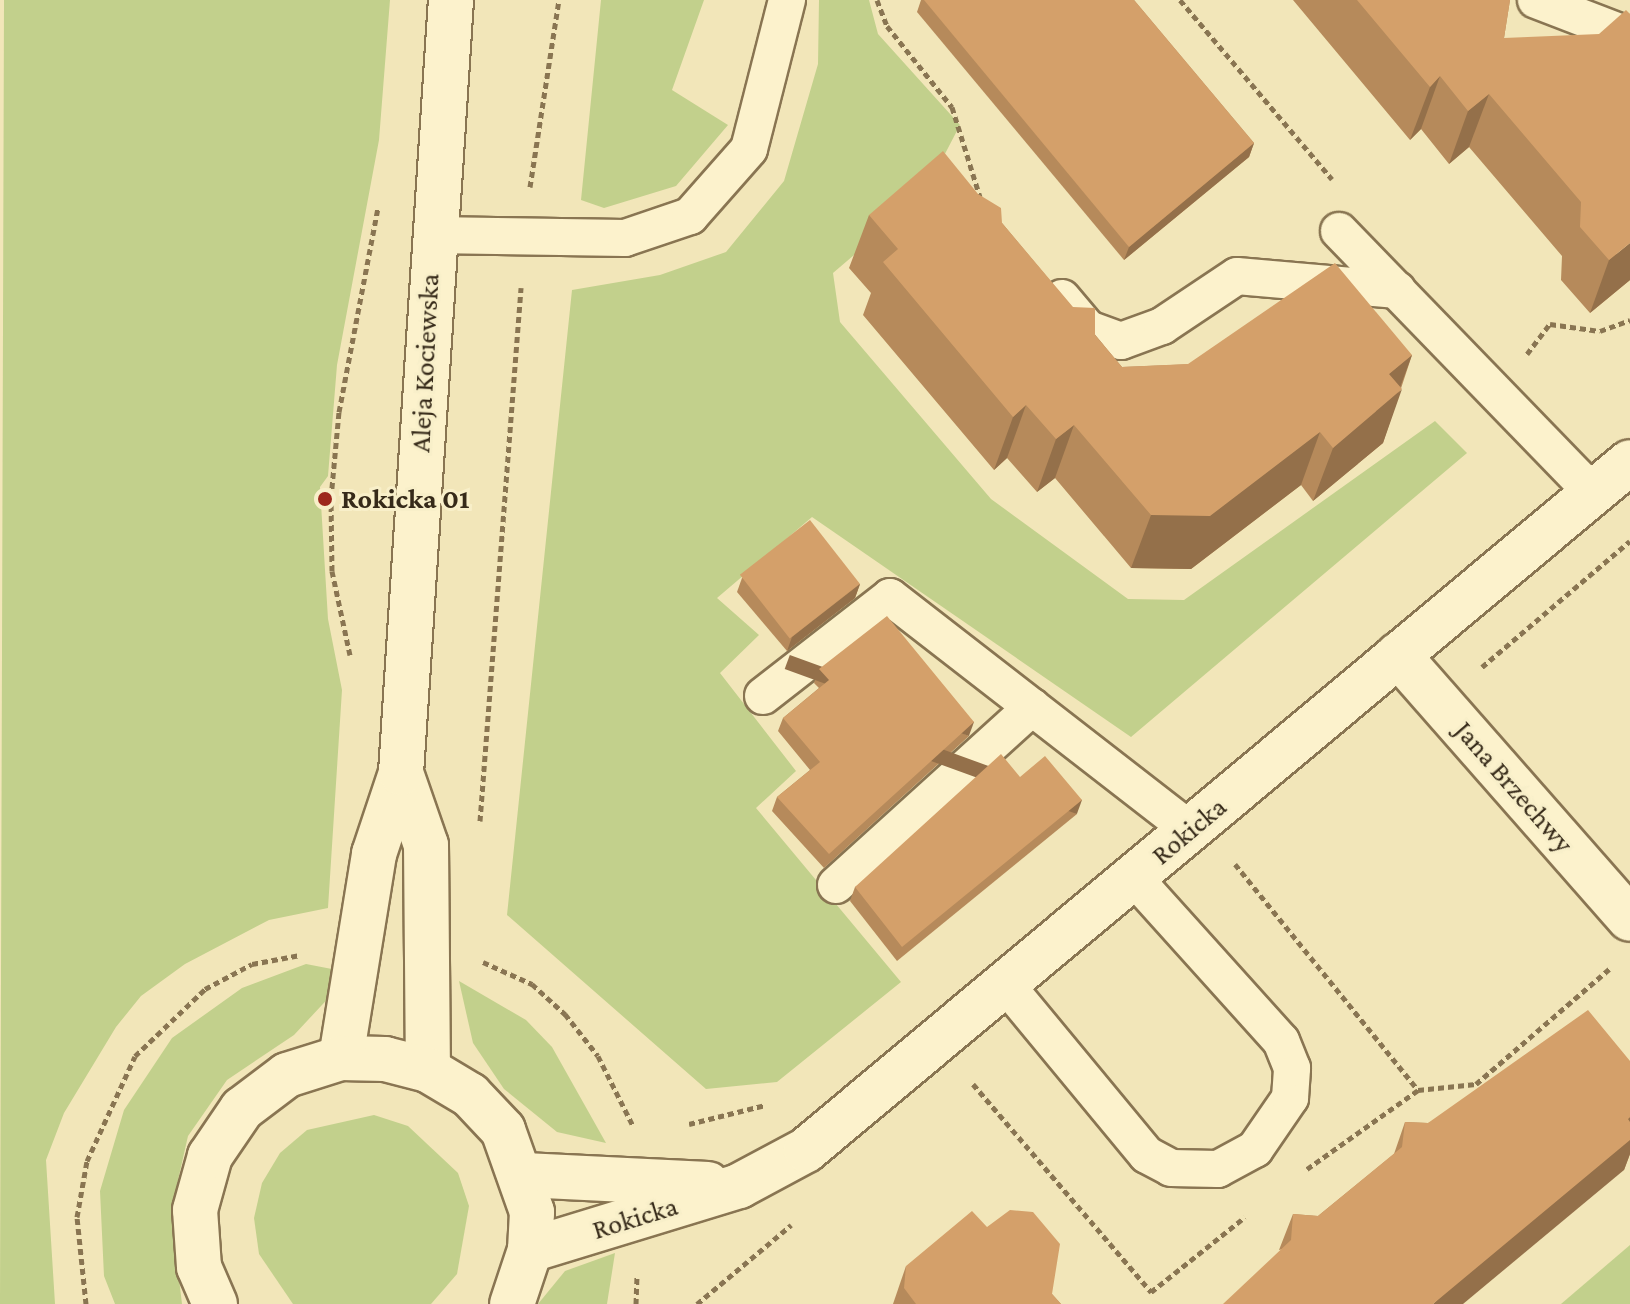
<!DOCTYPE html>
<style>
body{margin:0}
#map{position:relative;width:1630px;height:1304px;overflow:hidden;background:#f2e6b9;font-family:"Crimson Pro",serif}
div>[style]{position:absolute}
.green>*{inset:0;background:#c2d08c}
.path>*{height:5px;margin-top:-2.5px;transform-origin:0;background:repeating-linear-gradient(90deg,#897552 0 6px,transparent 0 10px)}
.roads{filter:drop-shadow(2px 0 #897552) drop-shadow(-2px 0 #897552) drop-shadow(0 2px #897552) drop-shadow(0 -2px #897552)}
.lane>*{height:36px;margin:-18px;padding:0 18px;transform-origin:18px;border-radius:18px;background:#fcf2cc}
.street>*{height:44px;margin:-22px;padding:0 22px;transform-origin:22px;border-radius:22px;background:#fcf2cc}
.secondary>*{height:44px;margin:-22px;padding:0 22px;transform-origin:22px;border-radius:22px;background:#fcf2cc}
.wall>*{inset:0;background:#b68a5b}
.shaded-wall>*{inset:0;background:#94704a;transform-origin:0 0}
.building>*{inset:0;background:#d4a06a;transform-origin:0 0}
.dots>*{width:22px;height:22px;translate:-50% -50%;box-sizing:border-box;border:4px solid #f8efc9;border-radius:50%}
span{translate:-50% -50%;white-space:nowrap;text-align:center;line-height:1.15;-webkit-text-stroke:6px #f8efc9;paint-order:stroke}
.street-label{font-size:28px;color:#362a19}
.poi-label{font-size:28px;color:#362a19;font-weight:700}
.left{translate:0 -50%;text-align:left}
</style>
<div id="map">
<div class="green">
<i style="clip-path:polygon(4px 0,390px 0,379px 140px,337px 365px,328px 476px,320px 487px,328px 619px,342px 690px,328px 908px,269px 920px,185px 964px,141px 996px,116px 1027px,64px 1113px,46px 1160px,55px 1304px,0 1304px)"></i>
<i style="clip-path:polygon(601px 0,704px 0,672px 90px,728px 125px,676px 186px,604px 208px,581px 200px)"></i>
<i style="clip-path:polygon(819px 0,869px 0,878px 34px,960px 125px,923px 196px,833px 273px,840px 322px,991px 499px,1128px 599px,1184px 600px,1435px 421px,1467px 453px,1131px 737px,812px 517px,717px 598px,759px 635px,720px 673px,796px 771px,756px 808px,901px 982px,777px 1082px,706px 1089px,507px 915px,572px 290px,660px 275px,726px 252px,784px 181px,818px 64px)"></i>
<i style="clip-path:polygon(306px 964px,337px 970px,335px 991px,294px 1035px,227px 1080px,188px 1136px,171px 1211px,182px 1304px,115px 1304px,104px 1276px,100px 1191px,124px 1110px,172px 1038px,242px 988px)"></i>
<i style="clip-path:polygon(459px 981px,526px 1020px,552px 1047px,606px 1143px,557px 1132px,504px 1089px,473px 1043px)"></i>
<i style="clip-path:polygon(374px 1115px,408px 1126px,458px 1173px,469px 1206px,457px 1274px,431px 1304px,293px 1304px,259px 1254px,254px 1218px,262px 1183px,280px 1153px,307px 1130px)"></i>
<i style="clip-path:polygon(1630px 1245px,1630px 1304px,1561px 1304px)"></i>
<i style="clip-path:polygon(615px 1253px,607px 1304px,538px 1304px,565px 1271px)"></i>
</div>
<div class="path">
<i style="left:877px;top:0;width:28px;rotate:69deg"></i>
<i style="left:887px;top:26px;width:104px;rotate:51.3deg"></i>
<i style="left:952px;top:107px;width:94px;rotate:72.7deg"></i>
<i style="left:1180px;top:0;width:235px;rotate:49.7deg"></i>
<i style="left:530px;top:187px;width:189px;rotate:-81.2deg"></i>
<i style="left:1527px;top:354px;width:38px;rotate:-53deg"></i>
<i style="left:1550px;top:324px;width:50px;rotate:8deg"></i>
<i style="left:1600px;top:331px;width:32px;rotate:-20deg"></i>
<i style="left:350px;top:655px;width:86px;rotate:-102.1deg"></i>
<i style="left:332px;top:571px;width:73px;rotate:-90.8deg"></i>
<i style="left:331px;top:498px;width:86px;rotate:-84.7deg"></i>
<i style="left:339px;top:412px;width:209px;rotate:-79.2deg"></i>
<i style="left:1482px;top:667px;width:194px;rotate:-40.4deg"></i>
<i style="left:480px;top:821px;width:535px;rotate:-85.6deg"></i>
<i style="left:1235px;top:864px;width:291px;rotate:51deg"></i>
<i style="left:483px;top:962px;width:54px;rotate:24.2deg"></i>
<i style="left:532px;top:984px;width:45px;rotate:42.3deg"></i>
<i style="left:565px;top:1014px;width:53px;rotate:51.8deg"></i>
<i style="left:598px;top:1056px;width:78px;rotate:63.4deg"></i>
<i style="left:973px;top:1084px;width:274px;rotate:49.4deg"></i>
<i style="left:1151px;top:1292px;width:120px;rotate:-38.6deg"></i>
<i style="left:689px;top:1124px;width:78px;rotate:-14deg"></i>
<i style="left:1307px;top:1169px;width:136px;rotate:-35.4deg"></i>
<i style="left:1418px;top:1090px;width:58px;rotate:-5.9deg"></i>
<i style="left:1476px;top:1084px;width:176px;rotate:-40.8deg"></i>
<i style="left:86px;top:1304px;width:87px;rotate:-95.9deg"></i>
<i style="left:77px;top:1217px;width:57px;rotate:-79.9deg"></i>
<i style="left:87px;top:1161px;width:115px;rotate:-65.4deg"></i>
<i style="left:135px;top:1056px;width:97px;rotate:-43.7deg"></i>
<i style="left:205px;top:989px;width:53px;rotate:-28deg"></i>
<i style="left:252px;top:964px;width:49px;rotate:-10.6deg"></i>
<i style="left:636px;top:1304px;width:29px;rotate:-88deg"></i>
<i style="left:697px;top:1304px;width:123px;rotate:-40deg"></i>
</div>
<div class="roads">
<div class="lane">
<i style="left:1536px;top:0;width:101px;rotate:21deg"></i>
<i style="left:1339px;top:231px;width:365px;rotate:45.9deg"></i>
<i style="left:432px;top:235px;width:193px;rotate:0.9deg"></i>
<i style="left:625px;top:238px;width:69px;rotate:-18.7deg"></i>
<i style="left:690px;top:216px;width:89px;rotate:-48.6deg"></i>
<i style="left:749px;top:149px;width:154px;rotate:-75.7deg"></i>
<i style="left:1062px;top:298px;width:40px;rotate:50deg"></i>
<i style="left:1088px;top:329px;width:35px;rotate:20deg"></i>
<i style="left:1121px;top:341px;width:44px;rotate:-20.1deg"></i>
<i style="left:1162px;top:326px;width:90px;rotate:-33.7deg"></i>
<i style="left:1237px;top:276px;width:161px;rotate:5deg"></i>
<i style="left:763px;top:696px;width:161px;rotate:-37.9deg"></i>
<i style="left:890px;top:597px;width:380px;rotate:37.8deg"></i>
<i style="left:836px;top:885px;width:265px;rotate:-42.2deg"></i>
<i style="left:1007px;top:986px;width:219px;rotate:50.4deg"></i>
<i style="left:1147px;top:1155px;width:27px;rotate:28deg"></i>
<i style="left:1171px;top:1168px;width:47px;rotate:1.2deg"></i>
<i style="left:1218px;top:1169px;width:42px;rotate:-28.4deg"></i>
<i style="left:1255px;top:1149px;width:62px;rotate:-55.5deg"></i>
<i style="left:1290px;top:1098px;width:30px;rotate:-86deg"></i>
<i style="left:1292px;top:1068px;width:29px;rotate:-112deg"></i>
<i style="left:1281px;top:1041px;width:219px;rotate:-132deg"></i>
</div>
<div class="street">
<i style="left:1398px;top:655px;width:351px;rotate:48.7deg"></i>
<i style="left:524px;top:1175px;width:184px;rotate:2.8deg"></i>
<i style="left:530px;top:1250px;width:219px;rotate:-17deg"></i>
<i style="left:739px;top:1186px;width:76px;rotate:-28.2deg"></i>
<i style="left:806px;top:1150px;width:1073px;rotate:-39.86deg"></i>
</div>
<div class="secondary">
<i style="left:401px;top:773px;width:76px;rotate:70.9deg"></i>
<i style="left:426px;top:845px;width:225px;rotate:89.5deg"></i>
<i style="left:341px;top:1058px;width:207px;rotate:-80.8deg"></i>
<i style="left:374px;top:854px;width:85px;rotate:-71.6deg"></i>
<i style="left:401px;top:773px;width:775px;rotate:-86.3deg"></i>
<i style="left:215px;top:1304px;width:40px;rotate:-113.4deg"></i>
<i style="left:199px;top:1267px;width:57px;rotate:-94deg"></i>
<i style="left:195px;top:1210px;width:56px;rotate:-74.5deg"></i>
<i style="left:210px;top:1156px;width:57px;rotate:-55.8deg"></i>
<i style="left:242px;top:1109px;width:56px;rotate:-37.1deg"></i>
<i style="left:287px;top:1075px;width:57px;rotate:-17.5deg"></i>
<i style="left:341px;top:1058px;width:44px;rotate:1.3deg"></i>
<i style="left:385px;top:1059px;width:44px;rotate:14.3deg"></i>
<i style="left:428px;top:1070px;width:49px;rotate:30.8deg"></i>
<i style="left:470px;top:1095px;width:48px;rotate:46.7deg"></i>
<i style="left:503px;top:1130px;width:87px;rotate:70.5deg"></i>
<i style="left:532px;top:1212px;width:38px;rotate:93deg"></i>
<i style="left:530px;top:1250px;width:57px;rotate:108.4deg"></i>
</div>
</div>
<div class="wall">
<i style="clip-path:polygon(921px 0,1134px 0,1254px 143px,1249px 157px,1124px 260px,917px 12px)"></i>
<i style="clip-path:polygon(1293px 0,1510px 0,1504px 38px,1630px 280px,1590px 313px,1561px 280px,1562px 256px,1469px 147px,1449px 164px,1421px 129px,1410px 140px)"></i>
<i style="clip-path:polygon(869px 215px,1002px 223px,1122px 367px,1412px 355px,1383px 443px,1313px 501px,1301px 485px,1191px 569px,1131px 568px,1055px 478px,1037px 492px,1007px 458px,994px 470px,863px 315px,871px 293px,849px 268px)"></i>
<i style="clip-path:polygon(742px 578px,860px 584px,855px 598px,787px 651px,737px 592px)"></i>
<i style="clip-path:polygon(819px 669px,969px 736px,824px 868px,772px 811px,777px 797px,810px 770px,778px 731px,783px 718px,819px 688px,814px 683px)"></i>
<i style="clip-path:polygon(1020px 777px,1077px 814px,897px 961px,850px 901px,855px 887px)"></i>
<i style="clip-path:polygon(1630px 1061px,1630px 1154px,1624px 1170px,1279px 1250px,1293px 1214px,1318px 1216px,1394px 1154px,1405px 1122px,1428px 1123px)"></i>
<i style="clip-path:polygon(906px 1266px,1052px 1294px,1061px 1304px,893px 1304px)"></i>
</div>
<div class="shaded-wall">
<i style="clip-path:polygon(1440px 76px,1421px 129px,1410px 140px,1430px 87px)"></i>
<i style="clip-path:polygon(1489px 94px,1469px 147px,1449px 164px,1468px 111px)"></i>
<i style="clip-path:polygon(1254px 143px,1249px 157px,1124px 260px,1129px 247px)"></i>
<i style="clip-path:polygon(1630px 243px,1630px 280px,1590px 313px,1609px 260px)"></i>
<i style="clip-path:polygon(1412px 355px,1398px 393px,1402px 389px,1383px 443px,1313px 501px,1333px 448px,1389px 374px)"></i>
<i style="clip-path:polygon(1026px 405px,1007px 458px,994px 470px,1013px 417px)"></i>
<i style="clip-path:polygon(1074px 425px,1055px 478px,1037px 492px,1056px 439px)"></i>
<i style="clip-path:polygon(1320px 432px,1301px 485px,1191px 569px,1131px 568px,1151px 515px)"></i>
<i style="clip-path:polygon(860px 584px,855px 598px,787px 651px,792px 637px)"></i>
<i style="left:974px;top:722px;width:15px;height:196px;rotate:110deg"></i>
<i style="left:1082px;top:800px;width:15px;height:232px;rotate:110deg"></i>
<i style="clip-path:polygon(1630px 1117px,1630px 1154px,1624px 1170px,1463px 1304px,1433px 1304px)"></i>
</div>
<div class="building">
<i style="clip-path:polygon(924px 0,1134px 0,1254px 143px,1129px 247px)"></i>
<i style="clip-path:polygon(1357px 0,1510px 0,1504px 38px,1599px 34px,1626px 10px,1630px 14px,1630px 243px,1609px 260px,1580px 227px,1581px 202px,1489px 94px,1468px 111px,1440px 76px,1430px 87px)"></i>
<i style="clip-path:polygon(943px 151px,978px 194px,1001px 208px,1002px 223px,1073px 307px,1095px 308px,1095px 335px,1122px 367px,1188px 364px,1335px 263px,1412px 355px,1389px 374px,1402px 389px,1333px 448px,1320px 432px,1210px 516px,1151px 515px,1074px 425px,1056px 439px,1026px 405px,1013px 417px,883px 262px,898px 249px,869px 215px)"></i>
<i style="left:810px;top:520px;width:81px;height:89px;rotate:52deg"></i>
<i style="clip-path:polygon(887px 616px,974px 722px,829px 854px,777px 797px,820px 762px,783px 718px,829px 680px,819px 669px)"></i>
<i style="clip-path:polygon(1001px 754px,1020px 777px,1045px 756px,1082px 800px,902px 947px,855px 887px)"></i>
<i style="clip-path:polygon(1588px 1010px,1630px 1061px,1630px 1117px,1628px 1119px,1630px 1122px,1630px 1140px,1433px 1304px,1223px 1304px,1291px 1240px,1293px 1214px,1318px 1216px,1402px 1147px,1405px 1122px,1428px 1123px)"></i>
<i style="clip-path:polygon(1010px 1210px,1033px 1212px,1060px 1244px,1052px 1294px,1061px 1304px,916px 1304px,904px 1288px,906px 1266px,972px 1211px,987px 1227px)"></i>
</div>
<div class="dots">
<i style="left:325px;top:499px;background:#9d281d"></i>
</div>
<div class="street-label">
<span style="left:425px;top:363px;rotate:-87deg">Aleja Kociewska</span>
<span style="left:1514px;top:787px;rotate:49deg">Jana Brzechwy</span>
<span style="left:1189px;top:831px;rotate:-40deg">Rokicka</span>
<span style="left:635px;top:1218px;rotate:-17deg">Rokicka</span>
</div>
<div class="poi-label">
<span class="left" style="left:341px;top:499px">Rokicka 01</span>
</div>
</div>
